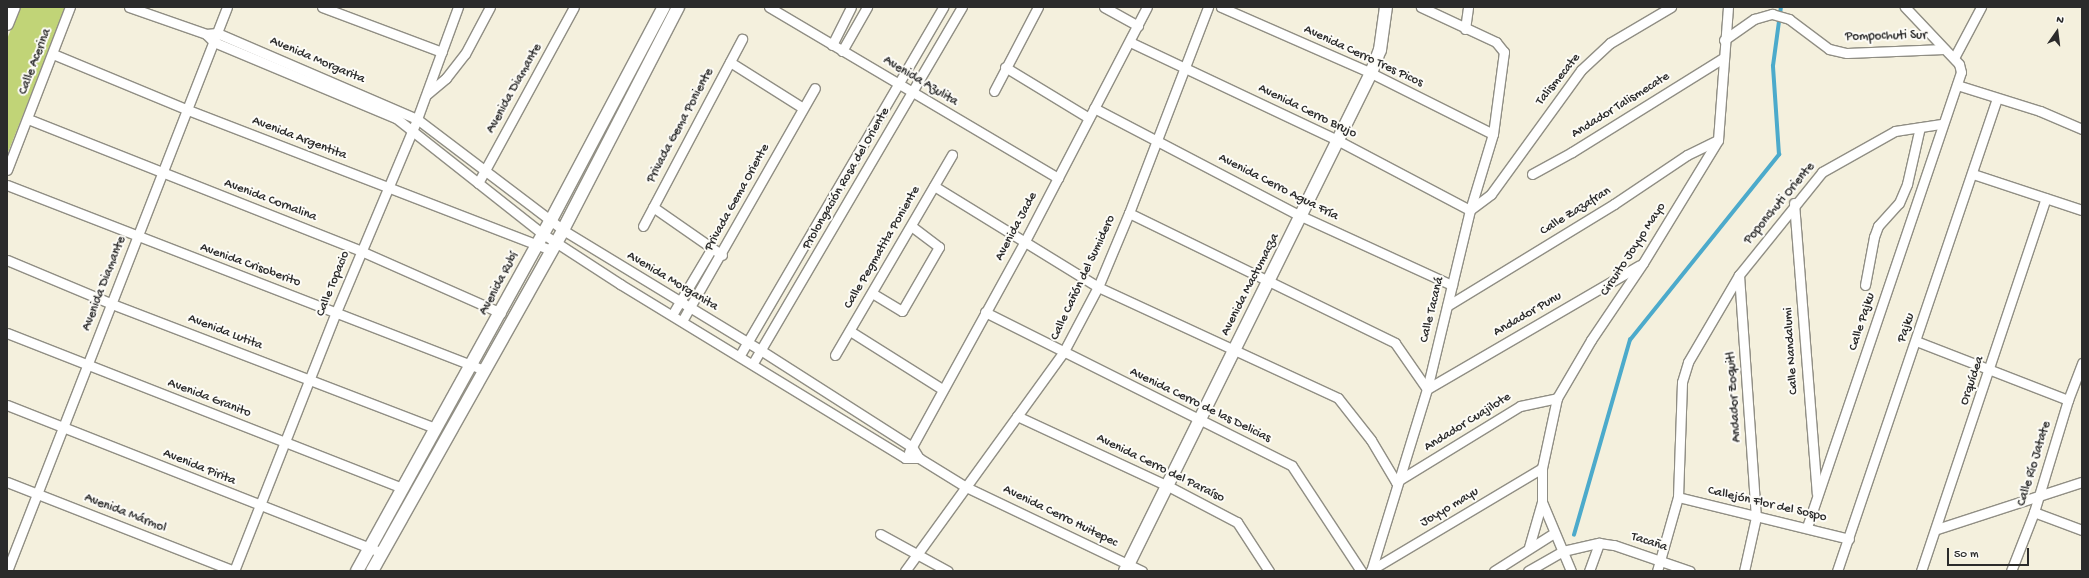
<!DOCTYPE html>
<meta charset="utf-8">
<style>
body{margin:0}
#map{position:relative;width:2089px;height:578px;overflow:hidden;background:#f4f0dd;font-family:"Gochi Hand",sans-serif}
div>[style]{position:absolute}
.green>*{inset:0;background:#c1d477}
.stream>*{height:3.5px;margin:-1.75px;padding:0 1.75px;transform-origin:1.75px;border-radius:1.75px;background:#4caacb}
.roads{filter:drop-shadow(1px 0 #908e84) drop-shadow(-1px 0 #908e84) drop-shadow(0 1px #908e84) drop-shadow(0 -1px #908e84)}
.minor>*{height:9px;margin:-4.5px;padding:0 4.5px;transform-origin:4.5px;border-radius:4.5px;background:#fff}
.tertiary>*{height:12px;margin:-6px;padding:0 6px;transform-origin:6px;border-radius:6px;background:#fff}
span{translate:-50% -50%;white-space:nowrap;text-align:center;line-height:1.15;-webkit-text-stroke:4px #fdfcf7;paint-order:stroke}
.street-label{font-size:13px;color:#2b2b2b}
.frame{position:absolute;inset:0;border:8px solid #2b2b2b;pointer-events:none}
.north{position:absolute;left:2037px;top:12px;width:40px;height:40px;-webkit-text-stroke:3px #fdfcf7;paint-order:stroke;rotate:14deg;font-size:11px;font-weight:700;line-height:16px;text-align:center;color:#2b2b2b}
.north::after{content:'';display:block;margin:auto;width:14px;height:18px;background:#2b2b2b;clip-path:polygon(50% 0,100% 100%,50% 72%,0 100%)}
.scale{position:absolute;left:1947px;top:548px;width:82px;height:18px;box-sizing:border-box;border:2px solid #2b2b2b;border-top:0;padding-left:5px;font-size:12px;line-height:14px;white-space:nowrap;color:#2b2b2b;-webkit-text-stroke:3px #fdfcf7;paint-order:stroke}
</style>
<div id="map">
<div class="green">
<i style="clip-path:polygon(20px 7px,66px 7px,7px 155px,7px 39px)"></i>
</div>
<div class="stream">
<i style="left:1574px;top:535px;width:203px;rotate:-74deg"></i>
<i style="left:1630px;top:340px;width:238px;rotate:-51.2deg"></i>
<i style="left:1779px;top:155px;width:89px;rotate:-93.9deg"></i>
<i style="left:1773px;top:66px;width:60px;rotate:-82.3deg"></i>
</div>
<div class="roads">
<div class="minor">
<i style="left:129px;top:7px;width:82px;rotate:19.3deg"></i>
<i style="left:206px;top:34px;width:11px;rotate:45deg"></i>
<i style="left:214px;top:42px;width:197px;rotate:22.7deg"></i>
<i style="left:396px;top:118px;width:187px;rotate:38.3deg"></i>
<i style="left:543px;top:234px;width:92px;rotate:33deg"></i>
<i style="left:620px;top:284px;width:334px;rotate:31.4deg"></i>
<i style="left:905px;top:458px;width:14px"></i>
<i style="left:322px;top:7px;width:128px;rotate:20.6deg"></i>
<i style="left:769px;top:7px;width:336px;rotate:30.6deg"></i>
<i style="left:1104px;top:7px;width:39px;rotate:29deg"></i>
<i style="left:1221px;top:7px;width:164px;rotate:23.7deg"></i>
<i style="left:1371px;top:73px;width:136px;rotate:26.6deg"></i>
<i style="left:1465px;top:29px;width:22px;rotate:-82deg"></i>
<i style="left:206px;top:34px;width:11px;rotate:-5deg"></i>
<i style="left:217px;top:33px;width:218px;rotate:23.3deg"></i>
<i style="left:417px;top:119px;width:183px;rotate:37.2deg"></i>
<i style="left:563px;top:230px;width:233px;rotate:31.3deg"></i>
<i style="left:762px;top:351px;width:178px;rotate:32.6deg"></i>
<i style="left:912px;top:447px;width:13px;rotate:58deg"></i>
<i style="left:919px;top:458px;width:55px;rotate:31.7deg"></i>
<i style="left:966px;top:487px;width:195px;rotate:25.5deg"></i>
<i style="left:1724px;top:40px;width:37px;rotate:-35deg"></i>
<i style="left:1754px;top:19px;width:19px;rotate:-16deg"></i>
<i style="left:1772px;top:14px;width:18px;rotate:16deg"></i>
<i style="left:1789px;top:19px;width:50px;rotate:36.9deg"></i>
<i style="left:1829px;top:49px;width:18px;rotate:13deg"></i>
<i style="left:1847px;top:53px;width:97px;rotate:-2.4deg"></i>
<i style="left:1130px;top:42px;width:229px;rotate:25.3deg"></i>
<i style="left:1337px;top:140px;width:150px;rotate:27.8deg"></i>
<i style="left:1470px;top:210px;width:26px;rotate:-37deg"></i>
<i style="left:1491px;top:194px;width:153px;rotate:-54deg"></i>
<i style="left:1581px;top:70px;width:40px;rotate:-43deg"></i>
<i style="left:1610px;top:43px;width:71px;rotate:-30.5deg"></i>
<i style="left:832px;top:45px;width:42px;rotate:-63.4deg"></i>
<i style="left:842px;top:51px;width:51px;rotate:-60.4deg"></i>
<i style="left:53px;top:54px;width:146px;rotate:22.5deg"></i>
<i style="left:188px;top:110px;width:389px;rotate:21.1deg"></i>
<i style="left:1954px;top:58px;width:58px;rotate:-62.1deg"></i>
<i style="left:730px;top:62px;width:86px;rotate:32.2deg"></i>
<i style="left:1005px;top:67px;width:98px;rotate:31.3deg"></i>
<i style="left:1957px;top:85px;width:87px;rotate:17.4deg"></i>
<i style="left:2040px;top:111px;width:46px;rotate:23.2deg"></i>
<i style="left:994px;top:91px;width:95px;rotate:-62.4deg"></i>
<i style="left:427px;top:94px;width:25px;rotate:-40deg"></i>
<i style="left:446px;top:78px;width:31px;rotate:-52deg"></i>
<i style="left:465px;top:54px;width:53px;rotate:-62deg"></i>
<i style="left:1094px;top:108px;width:233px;rotate:27.6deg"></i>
<i style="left:1301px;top:216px;width:166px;rotate:24.6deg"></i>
<i style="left:28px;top:119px;width:358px;rotate:21.6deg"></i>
<i style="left:361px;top:251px;width:153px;rotate:23.9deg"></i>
<i style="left:7px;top:170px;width:175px;rotate:-68.9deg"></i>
<i style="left:1532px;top:174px;width:46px;rotate:-28.8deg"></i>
<i style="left:1572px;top:152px;width:178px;rotate:-31.9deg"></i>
<i style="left:1973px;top:174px;width:115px;rotate:18.3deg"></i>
<i style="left:478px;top:183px;width:200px;rotate:-61.4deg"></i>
<i style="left:7px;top:185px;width:512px;rotate:21.2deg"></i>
<i style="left:934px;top:186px;width:193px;rotate:31.6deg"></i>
<i style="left:1098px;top:287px;width:264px;rotate:24.8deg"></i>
<i style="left:1338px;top:398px;width:53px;rotate:51.8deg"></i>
<i style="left:1371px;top:440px;width:49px;rotate:59.2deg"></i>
<i style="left:1396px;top:482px;width:145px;rotate:-31.5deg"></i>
<i style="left:1520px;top:406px;width:38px;rotate:-12deg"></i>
<i style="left:1794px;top:203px;width:291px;rotate:85.5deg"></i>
<i style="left:653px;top:207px;width:84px;rotate:34.8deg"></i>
<i style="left:1129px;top:213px;width:296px;rotate:26deg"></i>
<i style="left:1395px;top:343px;width:56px;rotate:55.2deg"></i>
<i style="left:1427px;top:389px;width:246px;rotate:-30.2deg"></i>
<i style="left:643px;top:226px;width:212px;rotate:-62.1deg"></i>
<i style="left:7px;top:260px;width:114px;rotate:22.7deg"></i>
<i style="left:112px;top:304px;width:346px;rotate:21deg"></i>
<i style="left:1739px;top:275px;width:243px;rotate:86deg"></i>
<i style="left:1756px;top:517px;width:55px;rotate:102.5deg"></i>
<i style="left:1865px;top:285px;width:49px;rotate:-79.4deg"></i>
<i style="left:1874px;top:237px;width:12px;rotate:-70deg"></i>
<i style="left:1878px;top:226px;width:31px;rotate:-48deg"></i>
<i style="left:1899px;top:203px;width:21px;rotate:-67deg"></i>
<i style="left:1907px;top:184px;width:58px;rotate:-77.2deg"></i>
<i style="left:872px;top:293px;width:35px;rotate:31deg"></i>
<i style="left:902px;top:311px;width:74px;rotate:-60deg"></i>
<i style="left:939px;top:247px;width:35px;rotate:-143deg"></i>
<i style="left:1447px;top:306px;width:196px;rotate:-31.4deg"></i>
<i style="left:1614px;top:204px;width:88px;rotate:-33.9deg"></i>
<i style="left:1687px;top:155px;width:34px;rotate:-26deg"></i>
<i style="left:985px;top:312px;width:343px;rotate:26.6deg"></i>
<i style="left:1292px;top:466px;width:126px;rotate:56.7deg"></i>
<i style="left:672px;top:315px;width:78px;rotate:-59.2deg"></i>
<i style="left:682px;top:321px;width:268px;rotate:-60.3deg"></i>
<i style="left:850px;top:331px;width:109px;rotate:32.2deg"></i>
<i style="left:7px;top:333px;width:425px;rotate:21.4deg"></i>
<i style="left:1916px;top:341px;width:163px;rotate:21.2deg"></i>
<i style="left:740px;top:355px;width:403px;rotate:-59.7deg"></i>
<i style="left:835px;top:355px;width:232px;rotate:-59.7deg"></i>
<i style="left:753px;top:363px;width:413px;rotate:-59.6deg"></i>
<i style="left:7px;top:405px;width:403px;rotate:21.5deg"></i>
<i style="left:1017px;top:416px;width:166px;rotate:24.9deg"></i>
<i style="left:1168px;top:486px;width:78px;rotate:27.6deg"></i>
<i style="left:1237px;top:522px;width:59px;rotate:56.9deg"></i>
<i style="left:909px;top:452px;width:239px;rotate:-61.2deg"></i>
<i style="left:1024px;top:243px;width:266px;rotate:-62.5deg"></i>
<i style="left:7px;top:482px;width:244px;rotate:21.4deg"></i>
<i style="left:1678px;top:497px;width:176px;rotate:13.8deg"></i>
<i style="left:2034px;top:512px;width:51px;rotate:20.6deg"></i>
<i style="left:1807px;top:527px;width:480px;rotate:-71.3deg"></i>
<i style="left:1961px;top:72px;width:8px;rotate:-104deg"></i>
<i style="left:1959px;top:64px;width:79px;rotate:-133.5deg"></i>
<i style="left:1937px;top:529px;width:152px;rotate:-18deg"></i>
<i style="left:880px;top:534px;width:77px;rotate:28.6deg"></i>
<i style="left:1529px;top:547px;width:47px;rotate:-73.9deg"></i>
<i style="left:1371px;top:570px;width:199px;rotate:-30.8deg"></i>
<i style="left:7px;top:571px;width:605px;rotate:-68.69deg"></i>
<i style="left:234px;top:571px;width:278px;rotate:-68.5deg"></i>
<i style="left:336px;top:312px;width:209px;rotate:-67.2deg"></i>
<i style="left:417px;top:119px;width:119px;rotate:-69.9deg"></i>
<i style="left:905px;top:571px;width:269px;rotate:-54.1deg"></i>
<i style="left:1063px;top:353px;width:75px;rotate:-62.1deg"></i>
<i style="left:1098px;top:287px;width:80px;rotate:-67.3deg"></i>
<i style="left:1129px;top:213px;width:221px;rotate:-69deg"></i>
<i style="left:1371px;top:571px;width:190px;rotate:-72.9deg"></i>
<i style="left:1427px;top:389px;width:184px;rotate:-76.5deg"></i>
<i style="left:1470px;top:210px;width:79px;rotate:-73.2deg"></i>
<i style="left:1493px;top:134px;width:83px;rotate:-82.4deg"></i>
<i style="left:1504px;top:52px;width:13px;rotate:-129deg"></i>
<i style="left:1496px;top:42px;width:83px;rotate:-155deg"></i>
<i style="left:1494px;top:571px;width:71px;rotate:-32.3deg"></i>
<i style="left:1528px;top:571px;width:40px;rotate:-29.7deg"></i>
<i style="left:1563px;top:551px;width:37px;rotate:-13deg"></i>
<i style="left:1599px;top:543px;width:15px;rotate:8deg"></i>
<i style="left:1614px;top:545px;width:80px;rotate:18.9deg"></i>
<i style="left:1571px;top:571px;width:75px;rotate:-112.8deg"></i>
<i style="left:1542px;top:502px;width:34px;rotate:-90deg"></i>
<i style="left:1542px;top:468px;width:72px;rotate:-77.9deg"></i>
<i style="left:1557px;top:398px;width:67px;rotate:-59.6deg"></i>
<i style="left:1591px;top:340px;width:93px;rotate:-56deg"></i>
<i style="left:1643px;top:263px;width:144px;rotate:-58.6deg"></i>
<i style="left:1718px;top:140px;width:133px;rotate:-85.7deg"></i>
<i style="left:1589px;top:571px;width:30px;rotate:-70deg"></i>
<i style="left:1657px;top:571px;width:77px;rotate:-74.2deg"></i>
<i style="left:1678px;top:497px;width:115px;rotate:-88deg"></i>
<i style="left:1682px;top:382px;width:21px;rotate:-73deg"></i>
<i style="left:1688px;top:362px;width:101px;rotate:-59.6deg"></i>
<i style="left:1739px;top:275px;width:132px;rotate:-51.1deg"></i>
<i style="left:1822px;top:172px;width:84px;rotate:-29.3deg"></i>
<i style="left:1895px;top:131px;width:47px;rotate:-8.7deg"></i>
<i style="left:1837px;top:571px;width:498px;rotate:-71.3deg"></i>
<i style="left:1921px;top:571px;width:393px;rotate:-71.5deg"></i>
<i style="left:2011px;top:571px;width:63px;rotate:-68.7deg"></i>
<i style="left:2034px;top:512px;width:117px;rotate:-73.1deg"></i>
<i style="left:2068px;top:400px;width:40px;rotate:-69deg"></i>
</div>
<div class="tertiary">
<i style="left:7px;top:24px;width:18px;rotate:-68deg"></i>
<i style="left:357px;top:571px;width:401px;rotate:-61.1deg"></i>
<i style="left:551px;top:220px;width:241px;rotate:-62.1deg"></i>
<i style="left:372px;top:571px;width:391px;rotate:-60.7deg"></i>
<i style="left:563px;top:230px;width:251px;rotate:-62.7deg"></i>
<i style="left:1125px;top:571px;width:555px;rotate:-63.71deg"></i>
<i style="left:1371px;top:73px;width:25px;rotate:-69deg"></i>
<i style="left:1380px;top:50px;width:43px;rotate:-82.1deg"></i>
</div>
</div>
<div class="street-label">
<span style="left:1886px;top:37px;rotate:-1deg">Pompochuti Sur</span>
<span style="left:1363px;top:57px;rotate:25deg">Avenida Cerro Tres Picos</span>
<span style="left:317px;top:61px;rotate:23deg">Avenida Morgarita</span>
<span style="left:36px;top:62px;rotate:-69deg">Calle Acerina</span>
<span style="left:1559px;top:80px;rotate:-51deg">Talismecate</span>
<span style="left:920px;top:82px;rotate:31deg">Avenida Azulita</span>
<span style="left:515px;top:89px;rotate:-61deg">Avenida Diamante</span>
<span style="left:1621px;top:106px;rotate:-32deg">Andador Talismecate</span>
<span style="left:1307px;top:112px;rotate:26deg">Avenida Cerro Brujo</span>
<span style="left:681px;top:126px;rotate:-62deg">Privada Gema Poniente</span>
<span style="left:299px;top:139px;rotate:21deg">Avenida Argentita</span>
<span style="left:847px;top:179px;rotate:-60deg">Prolongación Rosa del Oriente</span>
<span style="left:1278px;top:188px;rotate:27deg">Avenida Cerro Agua Fría</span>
<span style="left:738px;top:198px;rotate:-61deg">Privada Gema Oriente</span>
<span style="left:270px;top:201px;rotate:21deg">Avenida Cornalina</span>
<span style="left:1780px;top:204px;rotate:-50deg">Poponchuti Oriente</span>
<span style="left:1576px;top:212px;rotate:-32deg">Calle Zazafran</span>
<span style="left:1017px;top:227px;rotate:-62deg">Avenida Jade</span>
<span style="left:883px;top:248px;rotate:-60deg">Calle Pegmatita Poniente</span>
<span style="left:1634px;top:250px;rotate:-57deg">Circuito Joyyo Mayo</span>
<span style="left:250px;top:266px;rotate:20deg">Avenida Crisoberito</span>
<span style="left:1084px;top:278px;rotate:-65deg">Calle Cañón del Sumidero</span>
<span style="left:672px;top:282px;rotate:31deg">Avenida Morganita</span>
<span style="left:105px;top:284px;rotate:-69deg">Avenida Diamante</span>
<span style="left:334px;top:284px;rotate:-68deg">Calle Topacio</span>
<span style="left:500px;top:284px;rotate:-62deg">Avenida Rubí</span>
<span style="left:1251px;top:285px;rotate:-63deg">Avenida Mactumacza</span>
<span style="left:1433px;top:310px;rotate:-76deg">Calle Tacaná</span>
<span style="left:1528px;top:315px;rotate:-30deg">Andador Punu</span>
<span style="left:1863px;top:322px;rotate:-72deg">Calle Pajku</span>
<span style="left:1907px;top:328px;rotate:-71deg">Pajku</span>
<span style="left:225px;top:333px;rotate:21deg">Avenida Lutita</span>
<span style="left:1792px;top:351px;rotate:-94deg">Calle Nandalumi</span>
<span style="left:1973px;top:381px;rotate:-71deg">Orquídea</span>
<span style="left:1735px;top:397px;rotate:-94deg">Andador Zoquitl</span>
<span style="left:209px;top:399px;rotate:21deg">Avenida Granito</span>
<span style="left:1200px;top:406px;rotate:26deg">Avenida Cerro de las Delicias</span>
<span style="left:1468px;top:423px;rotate:-32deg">Andador Cuajilote</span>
<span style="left:2035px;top:464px;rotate:-73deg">Calle Río Jatate</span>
<span style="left:199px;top:468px;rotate:22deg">Avenida Pirita</span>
<span style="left:1160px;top:469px;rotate:26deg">Avenida Cerro del Paraíso</span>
<span style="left:1767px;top:505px;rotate:13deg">Callejón Flor del Sospo</span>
<span style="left:1450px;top:508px;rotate:-31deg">Joyyo mayu</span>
<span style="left:125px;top:514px;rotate:21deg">Avenida Mármol</span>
<span style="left:1060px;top:517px;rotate:26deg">Avenida Cerro Huitepec</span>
<span style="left:1649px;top:543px;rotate:18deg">Tacaña</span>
</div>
<div class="frame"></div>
<div class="north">N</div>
<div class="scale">50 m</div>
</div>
